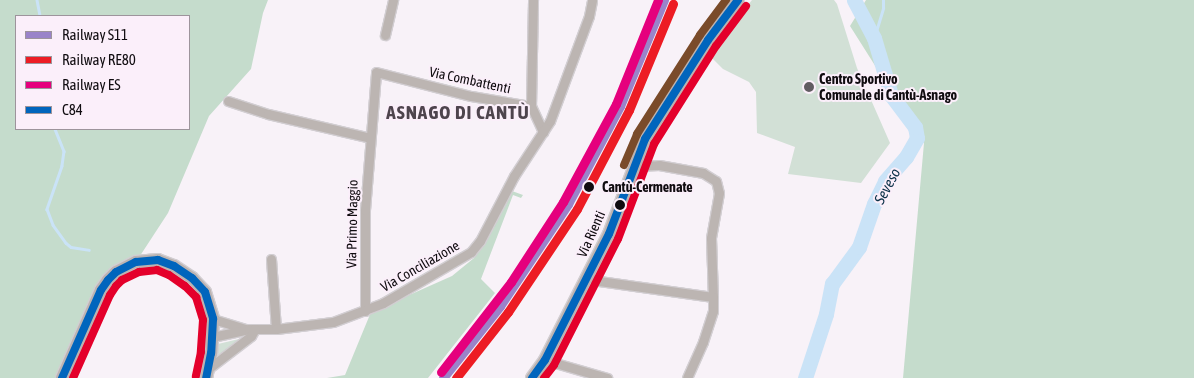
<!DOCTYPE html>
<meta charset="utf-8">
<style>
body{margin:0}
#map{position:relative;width:1194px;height:378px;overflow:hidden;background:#f8f2f8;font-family:"Asap Condensed",sans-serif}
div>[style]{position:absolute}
.green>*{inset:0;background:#d2e0d6}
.forest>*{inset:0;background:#c5dccc}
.stream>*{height:2.5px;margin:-1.25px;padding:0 1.25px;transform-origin:1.25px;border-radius:1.25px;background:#cae3f7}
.river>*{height:15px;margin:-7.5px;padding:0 7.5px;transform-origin:7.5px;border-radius:7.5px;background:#cae3f7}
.roads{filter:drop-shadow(1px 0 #d2ced2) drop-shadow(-1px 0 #d2ced2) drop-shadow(0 1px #d2ced2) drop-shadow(0 -1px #d2ced2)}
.minor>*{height:9px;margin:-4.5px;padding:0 4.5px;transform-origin:4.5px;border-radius:4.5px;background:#bcb5b2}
.secondary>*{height:12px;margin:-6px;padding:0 6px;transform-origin:6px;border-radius:6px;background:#bcb4b2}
.bus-1>*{height:8px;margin:-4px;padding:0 4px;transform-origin:4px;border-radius:4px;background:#0065bd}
.bus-2>*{height:8px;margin:-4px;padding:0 4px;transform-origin:4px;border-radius:4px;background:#e4002b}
.bus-3>*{height:8px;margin:-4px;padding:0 4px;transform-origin:4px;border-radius:4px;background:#7a4b2a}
.rail-1>*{height:9px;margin:-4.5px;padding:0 4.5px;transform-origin:4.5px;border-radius:4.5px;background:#9a83c9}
.rail-2>*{height:9px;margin:-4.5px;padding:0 4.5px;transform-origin:4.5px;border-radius:4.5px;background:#ed1c24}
.rail-3>*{height:9px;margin:-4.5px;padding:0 4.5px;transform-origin:4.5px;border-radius:4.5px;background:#e5007d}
.dots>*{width:14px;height:14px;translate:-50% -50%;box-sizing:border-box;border:2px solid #fbeffa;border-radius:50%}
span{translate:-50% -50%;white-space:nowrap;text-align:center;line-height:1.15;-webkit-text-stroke:4px #fbeffa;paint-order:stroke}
.poi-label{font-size:14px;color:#100c10;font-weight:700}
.left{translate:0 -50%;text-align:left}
.street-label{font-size:14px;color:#100c10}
.stop-label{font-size:14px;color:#100c10;font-weight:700}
.water-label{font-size:15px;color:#0b3148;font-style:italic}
.district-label{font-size:19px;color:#4e444d;font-weight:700;letter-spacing:1px}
.legend{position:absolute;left:15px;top:15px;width:175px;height:115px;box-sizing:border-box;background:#fbeffa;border:1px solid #9d949c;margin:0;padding:6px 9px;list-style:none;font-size:15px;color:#100c10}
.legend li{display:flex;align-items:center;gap:10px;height:25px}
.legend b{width:25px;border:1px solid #9d949c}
</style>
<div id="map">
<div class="green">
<i style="clip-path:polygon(752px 0,834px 0,837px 4px,857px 68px,890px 143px,861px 183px,788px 174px,795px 147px,757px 133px,756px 92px,749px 82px,723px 69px,708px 54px)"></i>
<i style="clip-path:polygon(243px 338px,217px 357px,218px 344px)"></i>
</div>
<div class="forest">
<i style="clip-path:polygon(evenodd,0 0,268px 0,263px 13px,251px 69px,209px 116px,168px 213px,136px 262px,116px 272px,62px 378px,0 378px,0 0,16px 16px,189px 16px,189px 129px,16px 129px,16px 16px)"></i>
<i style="clip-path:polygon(866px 0,1194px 0,1194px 378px,903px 378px,924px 143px,850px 26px)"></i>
<i style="clip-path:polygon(512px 191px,523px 195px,521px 198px,513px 195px,481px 279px,495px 293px,428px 378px,327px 378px,345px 375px,371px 312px,452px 276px,474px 258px)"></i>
</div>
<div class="stream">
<i style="left:37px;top:0;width:16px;rotate:79deg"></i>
<i style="left:874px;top:38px;width:31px;rotate:-73deg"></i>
<i style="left:883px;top:8px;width:8px;rotate:-90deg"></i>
<i style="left:55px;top:129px;width:24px;rotate:68deg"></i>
<i style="left:64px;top:151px;width:15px;rotate:98deg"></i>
<i style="left:62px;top:166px;width:46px;rotate:109.2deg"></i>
<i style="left:47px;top:209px;width:17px;rotate:69deg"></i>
<i style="left:53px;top:225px;width:22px;rotate:54deg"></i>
<i style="left:66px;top:243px;width:6px;rotate:39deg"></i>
<i style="left:71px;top:247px;width:18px;rotate:9deg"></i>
<i style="left:131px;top:276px;width:23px;rotate:-13deg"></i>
<i style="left:153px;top:271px;width:16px;rotate:11deg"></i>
<i style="left:169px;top:274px;width:10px;rotate:29deg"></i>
<i style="left:178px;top:279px;width:25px;rotate:45deg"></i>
<i style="left:196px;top:297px;width:11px;rotate:63deg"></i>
<i style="left:201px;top:307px;width:16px;rotate:86deg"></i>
<i style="left:197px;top:370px;width:32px;rotate:-83deg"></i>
</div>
<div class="river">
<i style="left:805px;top:378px;width:67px;rotate:-71.8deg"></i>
<i style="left:826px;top:314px;width:31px;rotate:-79deg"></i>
<i style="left:832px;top:284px;width:46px;rotate:-53.9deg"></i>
<i style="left:859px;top:247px;width:46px;rotate:-70.8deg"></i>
<i style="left:874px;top:204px;width:25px;rotate:-64deg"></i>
<i style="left:885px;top:181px;width:32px;rotate:-49deg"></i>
<i style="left:906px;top:157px;width:22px;rotate:-60deg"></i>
<i style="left:917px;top:138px;width:11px;rotate:-100deg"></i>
<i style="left:915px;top:127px;width:40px;rotate:-127deg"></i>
<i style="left:891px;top:95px;width:59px;rotate:-106.6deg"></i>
<i style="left:874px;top:38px;width:43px;rotate:-117.8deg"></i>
</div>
<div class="roads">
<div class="minor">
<i style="left:385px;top:35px;width:36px;rotate:-77deg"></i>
<i style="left:228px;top:101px;width:42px;rotate:18deg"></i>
<i style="left:268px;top:114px;width:105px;rotate:13.2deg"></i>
<i style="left:531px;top:106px;width:106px;rotate:-88.9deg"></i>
<i style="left:634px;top:166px;width:25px;rotate:-2deg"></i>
<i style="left:659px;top:165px;width:45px;rotate:10.3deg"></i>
<i style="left:703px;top:173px;width:15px;rotate:32deg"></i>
<i style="left:716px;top:181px;width:12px;rotate:76deg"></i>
<i style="left:719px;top:193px;width:46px;rotate:100.1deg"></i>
<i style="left:711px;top:238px;width:59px;rotate:88.1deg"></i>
<i style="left:271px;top:259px;width:70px;rotate:85.9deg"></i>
<i style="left:588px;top:277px;width:12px;rotate:20deg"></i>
<i style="left:599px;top:281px;width:115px;rotate:8deg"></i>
<i style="left:713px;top:297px;width:14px;rotate:90deg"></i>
<i style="left:713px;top:311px;width:33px;rotate:108deg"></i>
<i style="left:703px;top:342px;width:39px;rotate:114deg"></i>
<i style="left:365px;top:311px;width:101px;rotate:-90deg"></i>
<i style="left:365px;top:210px;width:138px;rotate:-85.4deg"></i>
<i style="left:376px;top:72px;width:98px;rotate:14.2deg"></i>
<i style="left:471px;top:96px;width:61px;rotate:9.5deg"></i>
<i style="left:531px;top:106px;width:29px;rotate:65deg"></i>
<i style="left:213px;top:319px;width:34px;rotate:17deg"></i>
<i style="left:212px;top:337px;width:38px;rotate:-12deg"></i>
<i style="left:249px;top:329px;width:27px"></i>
<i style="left:276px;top:329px;width:57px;rotate:-7deg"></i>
<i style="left:333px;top:322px;width:53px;rotate:-20.8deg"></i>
<i style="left:383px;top:303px;width:102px;rotate:-30.1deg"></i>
<i style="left:471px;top:252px;width:14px;rotate:-51deg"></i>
<i style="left:480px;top:241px;width:73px;rotate:-62.4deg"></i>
<i style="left:514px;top:176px;width:66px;rotate:-56.8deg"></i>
<i style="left:550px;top:121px;width:112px;rotate:-69.6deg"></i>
<i style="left:589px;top:16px;width:16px;rotate:-79deg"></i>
<i style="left:545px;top:360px;width:65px;rotate:16.2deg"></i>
<i style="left:208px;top:369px;width:54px;rotate:-37.5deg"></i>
<i style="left:251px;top:336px;width:8px;rotate:-60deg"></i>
</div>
<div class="secondary">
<i style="left:62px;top:378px;width:96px;rotate:-66.1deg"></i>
<i style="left:101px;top:290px;width:12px;rotate:-55deg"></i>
<i style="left:108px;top:280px;width:11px;rotate:-45deg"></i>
<i style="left:116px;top:272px;width:22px;rotate:-27deg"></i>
<i style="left:136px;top:262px;width:22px;rotate:-5deg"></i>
<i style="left:158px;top:260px;width:17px;rotate:21deg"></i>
<i style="left:174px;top:266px;width:22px;rotate:34deg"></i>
<i style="left:192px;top:278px;width:19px;rotate:47deg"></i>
<i style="left:205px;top:292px;width:28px;rotate:73deg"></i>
<i style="left:213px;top:319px;width:34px;rotate:93deg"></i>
<i style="left:211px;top:353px;width:25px;rotate:101deg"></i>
<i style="left:532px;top:378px;width:22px;rotate:-54deg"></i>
<i style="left:545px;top:360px;width:141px;rotate:-63.1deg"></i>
<i style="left:609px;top:234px;width:102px;rotate:-69.2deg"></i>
<i style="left:645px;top:139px;width:117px;rotate:-57.5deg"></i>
<i style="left:708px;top:40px;width:50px;rotate:-53.1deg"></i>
</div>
</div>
<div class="bus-1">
<i style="left:62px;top:378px;width:96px;rotate:-66.1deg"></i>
<i style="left:101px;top:290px;width:12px;rotate:-55deg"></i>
<i style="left:108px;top:280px;width:11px;rotate:-45deg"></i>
<i style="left:116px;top:272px;width:22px;rotate:-27deg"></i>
<i style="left:136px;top:262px;width:22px;rotate:-5deg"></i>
<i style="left:158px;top:260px;width:17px;rotate:21deg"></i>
<i style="left:174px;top:266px;width:22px;rotate:34deg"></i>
<i style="left:192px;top:278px;width:19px;rotate:47deg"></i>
<i style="left:205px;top:292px;width:28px;rotate:73deg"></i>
<i style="left:213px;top:319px;width:34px;rotate:93deg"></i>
<i style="left:211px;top:353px;width:25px;rotate:101deg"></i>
<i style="left:532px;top:378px;width:22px;rotate:-54deg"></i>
<i style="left:545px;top:360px;width:141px;rotate:-63.1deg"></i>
<i style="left:609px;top:234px;width:102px;rotate:-69.2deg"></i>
<i style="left:645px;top:139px;width:117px;rotate:-57.5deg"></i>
<i style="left:708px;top:40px;width:50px;rotate:-53.1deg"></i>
</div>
<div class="bus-2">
<i style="left:73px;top:378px;width:91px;rotate:-66deg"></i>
<i style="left:110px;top:295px;width:11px;rotate:-56deg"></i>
<i style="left:116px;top:286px;width:8px;rotate:-45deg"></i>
<i style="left:122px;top:280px;width:19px;rotate:-25deg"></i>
<i style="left:139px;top:272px;width:18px;rotate:-6deg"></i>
<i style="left:157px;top:270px;width:13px;rotate:23deg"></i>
<i style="left:169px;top:275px;width:19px;rotate:35deg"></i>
<i style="left:185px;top:286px;width:16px;rotate:45deg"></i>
<i style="left:196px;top:297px;width:24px;rotate:73deg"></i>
<i style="left:203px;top:320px;width:32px;rotate:94deg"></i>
<i style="left:201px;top:352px;width:25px;rotate:102deg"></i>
<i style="left:544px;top:378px;width:16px;rotate:-52deg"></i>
<i style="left:554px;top:365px;width:141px;rotate:-63.1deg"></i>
<i style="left:618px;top:239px;width:102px;rotate:-69.2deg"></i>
<i style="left:654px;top:144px;width:116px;rotate:-57.7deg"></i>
<i style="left:716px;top:46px;width:50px;rotate:-53.1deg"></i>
</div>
<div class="bus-3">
<i style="left:624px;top:165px;width:34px;rotate:-67deg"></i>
<i style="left:637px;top:134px;width:117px;rotate:-57.5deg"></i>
<i style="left:700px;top:35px;width:44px;rotate:-53.4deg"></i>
</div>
<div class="rail-1">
<i style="left:443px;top:378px;width:92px;rotate:-51.6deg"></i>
<i style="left:500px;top:306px;width:123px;rotate:-56.3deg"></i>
<i style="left:568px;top:204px;width:111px;rotate:-62deg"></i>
<i style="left:620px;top:106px;width:115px;rotate:-67.5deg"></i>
</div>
<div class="rail-2">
<i style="left:456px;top:378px;width:84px;rotate:-51.8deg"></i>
<i style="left:508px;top:312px;width:124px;rotate:-56.2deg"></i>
<i style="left:577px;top:209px;width:112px;rotate:-62.3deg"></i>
<i style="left:629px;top:110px;width:115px;rotate:-67.5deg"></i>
</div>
<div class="rail-3">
<i style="left:441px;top:372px;width:114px;rotate:-52.1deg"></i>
<i style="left:511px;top:282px;width:95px;rotate:-57deg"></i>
<i style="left:563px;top:202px;width:111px;rotate:-61.6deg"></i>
<i style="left:616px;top:104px;width:112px;rotate:-68deg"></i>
</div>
<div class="dots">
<i style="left:809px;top:87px;background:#615c61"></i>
<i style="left:589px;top:187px;background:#100c10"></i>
<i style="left:620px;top:205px;background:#100c10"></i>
</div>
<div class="poi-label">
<span class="left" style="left:819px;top:87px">Centro Sportivo<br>Comunale di Cantù-Asnago</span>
</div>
<div class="street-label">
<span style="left:470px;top:80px;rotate:12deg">Via Combattenti</span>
<span style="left:352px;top:224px;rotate:-89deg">Via Primo Maggio</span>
<span style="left:591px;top:234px;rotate:-66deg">Via Rienti</span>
<span style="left:420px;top:266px;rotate:-30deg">Via Conciliazione</span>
</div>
<div class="stop-label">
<span class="left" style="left:602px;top:187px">Cantù-Cermenate</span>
</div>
<div class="water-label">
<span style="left:887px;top:186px;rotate:-62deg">Seveso</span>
</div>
<div class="district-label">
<span style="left:458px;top:113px">ASNAGO DI CANTÙ</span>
</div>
<ul class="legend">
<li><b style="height:6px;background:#9a83c9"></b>Railway S11</li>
<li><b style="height:6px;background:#ed1c24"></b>Railway RE80</li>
<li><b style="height:6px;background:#e5007d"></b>Railway ES</li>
<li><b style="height:6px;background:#0065bd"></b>C84</li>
</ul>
</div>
